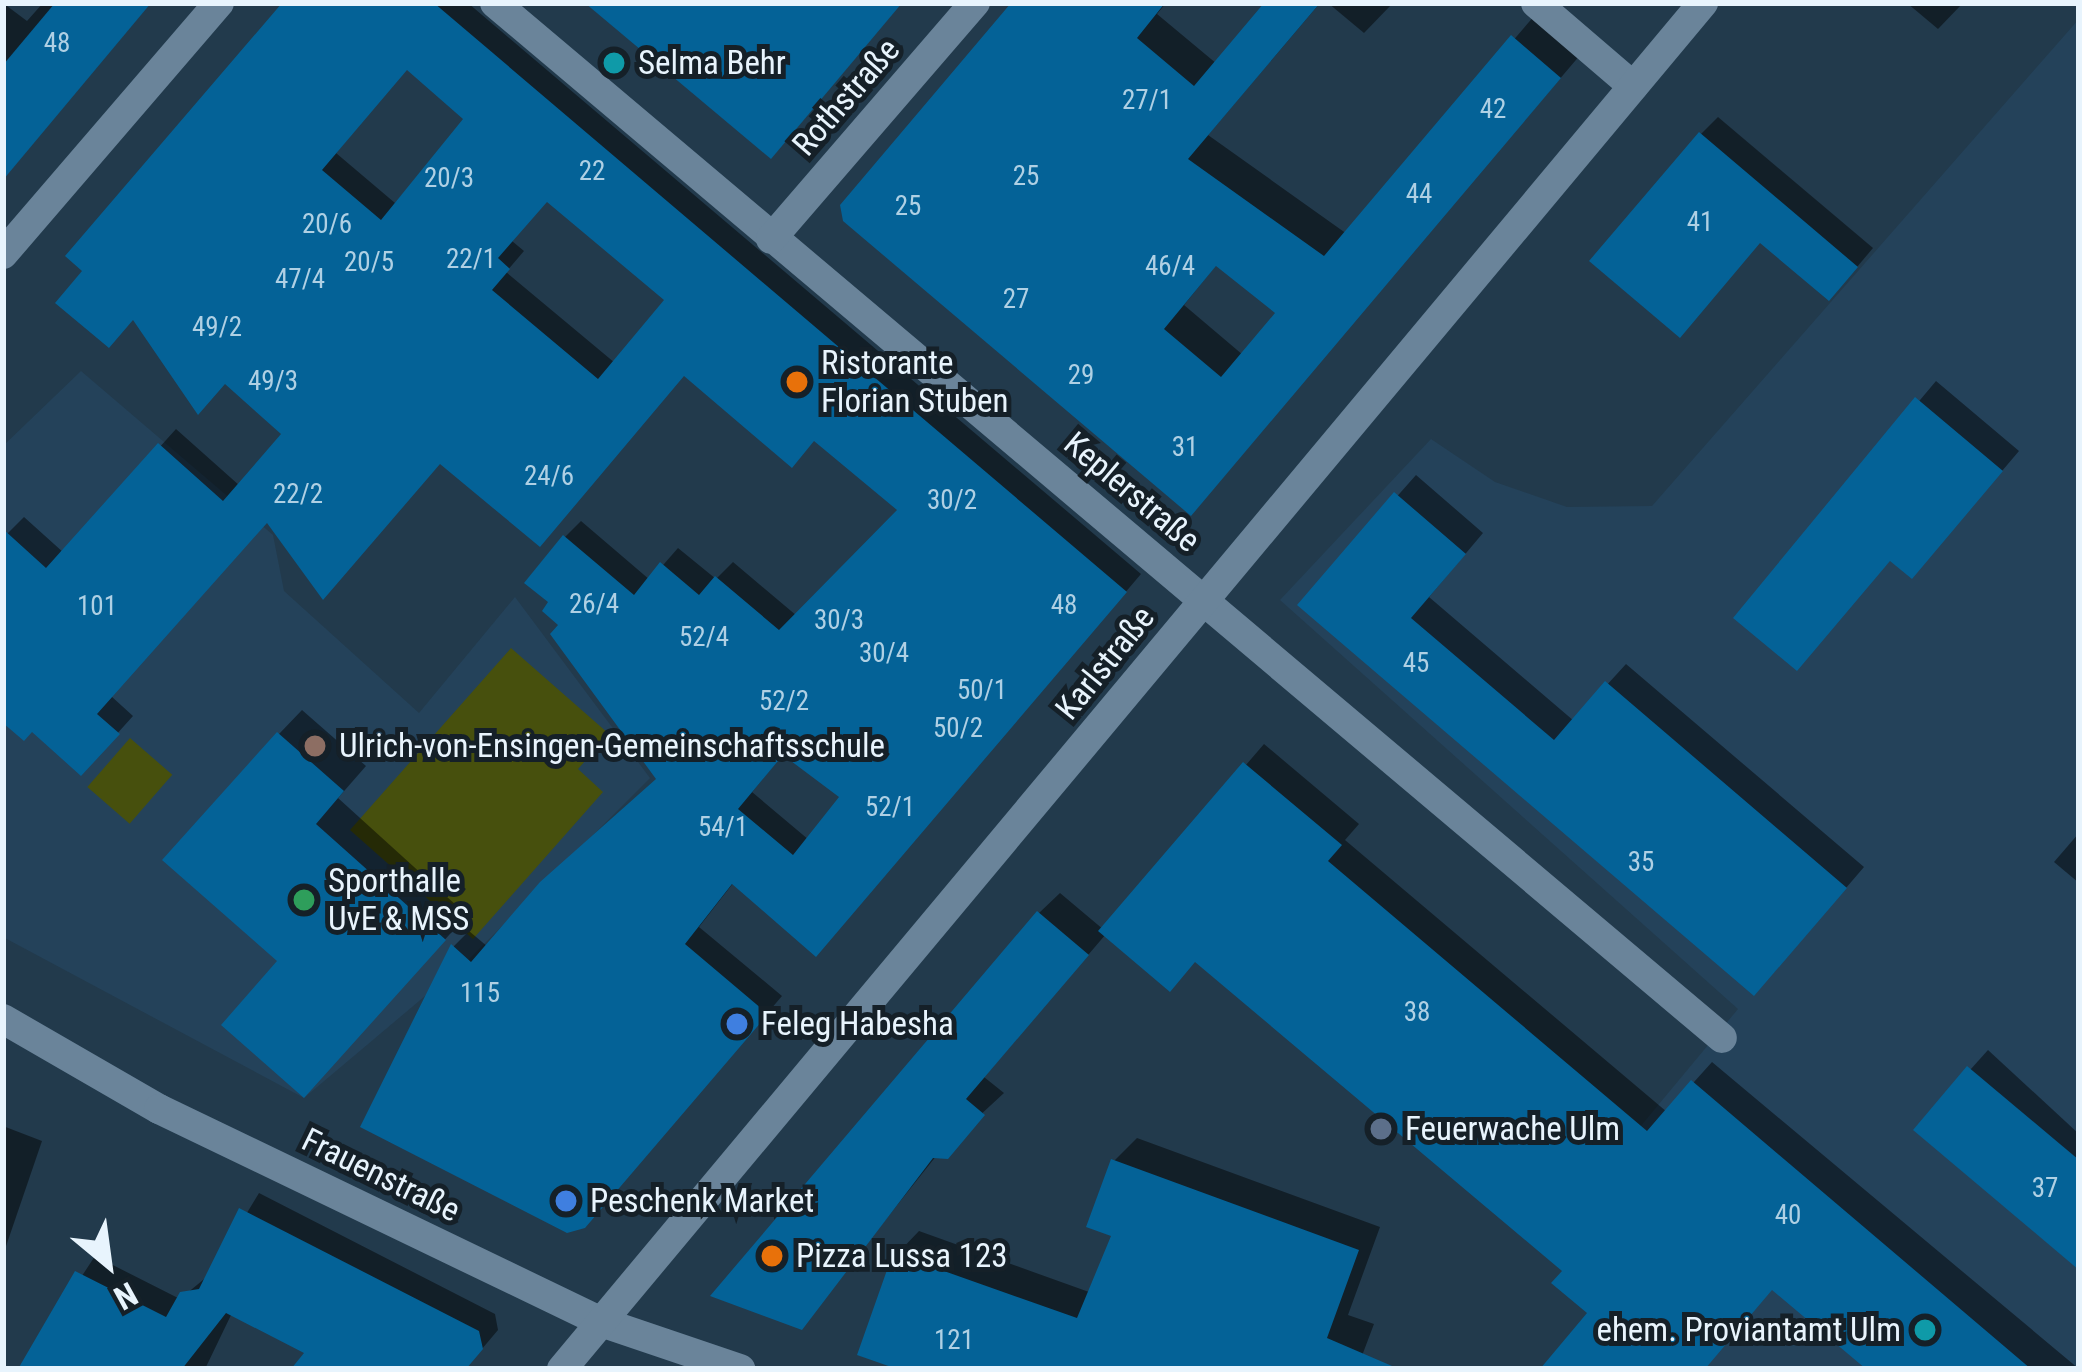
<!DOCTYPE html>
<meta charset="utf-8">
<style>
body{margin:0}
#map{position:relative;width:2082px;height:1372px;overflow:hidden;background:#223a4c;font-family:"Roboto Condensed",sans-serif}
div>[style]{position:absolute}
.built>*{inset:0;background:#24425a}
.green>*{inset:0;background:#47500d;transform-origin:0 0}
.shadow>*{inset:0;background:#0007}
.building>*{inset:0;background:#046297}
.street>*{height:30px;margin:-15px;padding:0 15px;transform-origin:15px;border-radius:15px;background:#6a849a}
.secondary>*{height:30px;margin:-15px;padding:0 15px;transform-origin:15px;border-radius:15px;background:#6a849a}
.dots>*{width:33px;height:33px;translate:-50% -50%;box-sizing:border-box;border:6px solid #152028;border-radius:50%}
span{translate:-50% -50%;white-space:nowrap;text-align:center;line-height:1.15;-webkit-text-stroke:10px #152028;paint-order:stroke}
.number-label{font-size:27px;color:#afd0e4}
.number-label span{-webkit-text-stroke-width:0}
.poi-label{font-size:33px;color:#e8f4fd}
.left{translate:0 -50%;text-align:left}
.right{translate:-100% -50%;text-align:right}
.street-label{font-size:33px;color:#e8f4fd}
.frame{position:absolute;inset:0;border:6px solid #e8f4fd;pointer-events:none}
.north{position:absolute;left:48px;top:1204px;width:120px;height:120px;-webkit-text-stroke:9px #152028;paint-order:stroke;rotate:151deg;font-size:33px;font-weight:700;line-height:48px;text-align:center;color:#e8f4fd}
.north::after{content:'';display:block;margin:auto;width:42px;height:54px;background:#e8f4fd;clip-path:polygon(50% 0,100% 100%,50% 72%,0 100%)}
</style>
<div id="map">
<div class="built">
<i style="clip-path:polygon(2079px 19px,2079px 1369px,1657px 1369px,1600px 1175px,1738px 1009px,1280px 600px,1431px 439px,1495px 482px,1567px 507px,1652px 506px)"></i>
<i style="clip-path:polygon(81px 371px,273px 535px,284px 591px,419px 713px,515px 597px,650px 778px,469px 959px,304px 1098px,3px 937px,3px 446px)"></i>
</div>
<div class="green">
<i style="clip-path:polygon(511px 648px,609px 734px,578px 769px,603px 792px,473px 939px,350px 830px)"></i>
<i style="left:130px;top:738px;width:56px;height:65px;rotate:41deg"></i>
</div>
<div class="shadow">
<i style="clip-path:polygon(3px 3px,27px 21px,43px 3px,150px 3px,3px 177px)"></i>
<i style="clip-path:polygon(evenodd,329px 3px,468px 3px,1141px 574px,832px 937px,734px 882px,699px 927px,782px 996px,601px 1208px,364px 1125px,454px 946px,469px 931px,488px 947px,659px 778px,562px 624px,565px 537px,581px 521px,650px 580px,678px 548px,716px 579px,733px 562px,797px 616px,901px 510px,816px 439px,685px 373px,268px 520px,111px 696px,133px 716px,97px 756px,3px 719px,3px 538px,24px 517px,64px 553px,176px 429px,240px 486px,286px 433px,329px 3px,408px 67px,468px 118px,395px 203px,336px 153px,408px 67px,329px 3px,548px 199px,668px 300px,615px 363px,506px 272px,524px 251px,512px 241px,548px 199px,329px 3px,785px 752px,844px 796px,809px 840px,752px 792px,785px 752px)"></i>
<i style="clip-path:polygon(evenodd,1016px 3px,1166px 3px,1157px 14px,1217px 64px,1268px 3px,1320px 3px,1208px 135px,1347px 234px,1535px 15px,1581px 54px,1191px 512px,1016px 3px,1218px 263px,1279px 312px,1243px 355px,1184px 305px,1218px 263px)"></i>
<i style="clip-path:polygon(1328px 3px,1393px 3px,1364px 33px)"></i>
<i style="clip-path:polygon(1907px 3px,1963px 3px,1938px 29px)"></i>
<i style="clip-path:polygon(1718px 117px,1873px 248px,1846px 280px,1761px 241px,1701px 134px)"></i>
<i style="clip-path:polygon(1936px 381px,2019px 451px,1929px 557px,1892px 558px,1797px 667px,1737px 618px)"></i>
<i style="clip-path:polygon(1416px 475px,1483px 533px,1429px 597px,1574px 721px,1626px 664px,1864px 867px,1774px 972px,1301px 605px)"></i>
<i style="clip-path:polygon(302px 710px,366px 766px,338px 798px,467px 915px,327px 1071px,281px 961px,279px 734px)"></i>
<i style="clip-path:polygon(1264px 744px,1359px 824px,1345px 840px,1667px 1112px,1712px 1062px,2079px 1369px,1871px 1369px,1773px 1287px,1702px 1369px,1544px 1369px,1591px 1313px,1566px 1271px,1197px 959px,1106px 934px,984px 1077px,1004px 1093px,937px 1155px,801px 1326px,1039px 913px,1060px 893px,1104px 930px)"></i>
<i style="clip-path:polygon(2079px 833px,2079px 883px,2054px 862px)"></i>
<i style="clip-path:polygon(1988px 1050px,2079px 1134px,2079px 1267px,1917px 1129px)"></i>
<i style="clip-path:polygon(3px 1126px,42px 1141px,3px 1255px)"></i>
<i style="clip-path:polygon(1137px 1138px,1380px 1227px,1348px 1315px,1374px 1324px,1357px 1369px,906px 1369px,896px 1255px,919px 1231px,1089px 1292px,1115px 1234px,1114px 1161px)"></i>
<i style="clip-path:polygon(259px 1193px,495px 1314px,498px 1330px,465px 1369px,295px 1369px,309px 1352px,232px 1313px,205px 1369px,21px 1369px,95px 1256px,180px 1299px,209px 1275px)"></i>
</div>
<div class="building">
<i style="clip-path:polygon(55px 3px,151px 3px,3px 180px,3px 65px)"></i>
<i style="clip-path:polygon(evenodd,282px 3px,434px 3px,1127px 592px,816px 957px,732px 884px,685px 944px,768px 1014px,585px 1228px,567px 1233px,360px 1127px,451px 944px,471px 962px,540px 882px,656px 779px,550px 634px,558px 625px,542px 611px,548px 602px,524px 583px,563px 535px,634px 595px,660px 562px,699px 595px,715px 576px,779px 630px,897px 510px,814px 441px,792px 468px,684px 376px,540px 547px,440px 464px,323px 600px,267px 523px,97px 714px,120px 734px,81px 776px,32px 732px,24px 741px,3px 723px,3px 529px,46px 568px,158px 443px,223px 501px,281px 434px,225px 384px,198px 415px,133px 320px,109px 348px,55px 303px,82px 271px,65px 256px,282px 3px,407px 70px,463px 119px,381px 220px,322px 170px,407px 70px,282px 3px,547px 202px,664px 300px,598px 379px,492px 290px,510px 269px,498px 258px,547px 202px,282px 3px,783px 755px,839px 797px,793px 855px,738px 809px,783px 755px)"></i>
<i style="clip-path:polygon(585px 3px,902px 3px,771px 159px)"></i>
<i style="clip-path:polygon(evenodd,1011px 3px,1165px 3px,1137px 38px,1194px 86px,1264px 3px,1320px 3px,1188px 159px,1324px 256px,1511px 35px,1561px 78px,1191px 516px,843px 221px,840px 205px,1011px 3px,1216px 266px,1275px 313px,1221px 377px,1164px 329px,1216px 266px)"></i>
<i style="clip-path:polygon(1699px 132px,1858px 267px,1829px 301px,1760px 243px,1680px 338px,1589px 261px)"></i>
<i style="clip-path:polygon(1915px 397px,2003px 471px,1912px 579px,1890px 561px,1797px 671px,1733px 618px)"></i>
<i style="clip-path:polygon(1394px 492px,1466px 554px,1411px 618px,1554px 740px,1605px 681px,1847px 888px,1754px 996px,1297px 605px)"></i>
<i style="clip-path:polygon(277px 732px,344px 791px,316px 824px,446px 940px,304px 1098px,221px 1025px,277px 961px,162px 860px)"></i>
<i style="clip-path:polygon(1243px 762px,1342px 845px,1328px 861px,1647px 1131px,1691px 1080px,2031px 1369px,1866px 1369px,1772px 1290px,1705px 1369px,1540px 1369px,1587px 1313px,1551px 1283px,1562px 1271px,1195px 962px,1170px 992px,1098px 931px)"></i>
<i style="clip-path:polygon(1037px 911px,1089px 955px,966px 1099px,985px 1115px,948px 1159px,933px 1158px,802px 1330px,710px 1296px)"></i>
<i style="clip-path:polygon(1967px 1066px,2079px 1160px,2079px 1270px,1913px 1130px)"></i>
<i style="clip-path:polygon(1111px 1159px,1359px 1250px,1327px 1338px,1399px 1369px,897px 1369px,857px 1355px,893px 1253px,1077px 1318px,1111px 1236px,1086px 1227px)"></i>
<i style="clip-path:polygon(239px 1208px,479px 1331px,483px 1349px,466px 1369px,291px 1369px,304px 1353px,226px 1313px,182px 1369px,18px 1369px,75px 1271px,166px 1317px,180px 1292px,199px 1289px)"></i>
</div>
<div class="street">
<i style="left:495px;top:3px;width:1605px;rotate:40.15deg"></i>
<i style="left:1536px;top:3px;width:128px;rotate:40.6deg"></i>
<i style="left:771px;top:239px;width:312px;rotate:-49.2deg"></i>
<i style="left:3px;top:254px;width:331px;rotate:-49.3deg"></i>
<i style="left:3px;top:1019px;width:180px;rotate:30deg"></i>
<i style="left:159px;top:1109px;width:494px;rotate:25.7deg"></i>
<i style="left:604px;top:1323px;width:144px;rotate:18.7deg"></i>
</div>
<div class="secondary">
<i style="left:562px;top:1369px;width:1780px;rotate:-50.13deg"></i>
</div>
<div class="dots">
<i style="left:614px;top:63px;background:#0f9aa8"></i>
<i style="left:797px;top:382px;background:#e8710a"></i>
<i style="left:315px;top:746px;background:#8d6e63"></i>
<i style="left:304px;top:900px;background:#2e9e5b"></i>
<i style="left:737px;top:1024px;background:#3f7fe0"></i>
<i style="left:1381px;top:1129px;background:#5c6f8a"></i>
<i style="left:566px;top:1201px;background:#3f7fe0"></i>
<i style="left:772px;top:1256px;background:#e8710a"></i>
<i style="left:1925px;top:1330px;background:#0f9aa8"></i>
</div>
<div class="number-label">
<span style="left:57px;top:44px">48</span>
<span style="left:1147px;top:101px">27/1</span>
<span style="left:1493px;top:110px">42</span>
<span style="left:592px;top:172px">22</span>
<span style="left:1026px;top:177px">25</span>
<span style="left:449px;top:179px">20/3</span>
<span style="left:1419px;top:195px">44</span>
<span style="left:908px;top:207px">25</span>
<span style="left:1700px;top:223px">41</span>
<span style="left:327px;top:225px">20/6</span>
<span style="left:471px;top:260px">22/1</span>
<span style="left:369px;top:263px">20/5</span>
<span style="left:1170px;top:267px">46/4</span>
<span style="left:300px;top:280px">47/4</span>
<span style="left:1016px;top:300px">27</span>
<span style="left:217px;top:328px">49/2</span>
<span style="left:1081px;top:376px">29</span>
<span style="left:273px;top:382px">49/3</span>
<span style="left:1185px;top:448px">31</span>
<span style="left:549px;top:477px">24/6</span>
<span style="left:298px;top:495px">22/2</span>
<span style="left:952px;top:501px">30/2</span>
<span style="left:594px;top:605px">26/4</span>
<span style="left:1064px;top:606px">48</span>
<span style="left:97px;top:607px">101</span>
<span style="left:839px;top:621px">30/3</span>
<span style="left:704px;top:638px">52/4</span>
<span style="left:884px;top:654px">30/4</span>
<span style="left:1416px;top:664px">45</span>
<span style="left:982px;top:691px">50/1</span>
<span style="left:784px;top:702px">52/2</span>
<span style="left:958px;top:729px">50/2</span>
<span style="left:890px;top:808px">52/1</span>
<span style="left:723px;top:828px">54/1</span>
<span style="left:1641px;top:863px">35</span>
<span style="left:480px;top:994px">115</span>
<span style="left:1417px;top:1013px">38</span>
<span style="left:2045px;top:1189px">37</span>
<span style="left:1788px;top:1216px">40</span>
<span style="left:954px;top:1341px">121</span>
</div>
<div class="poi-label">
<span class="left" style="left:638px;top:63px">Selma Behr</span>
<span class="left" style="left:821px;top:382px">Ristorante<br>Florian Stuben</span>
<span class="left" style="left:339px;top:746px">Ulrich-von-Ensingen-Gemeinschaftsschule</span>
<span class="left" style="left:328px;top:900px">Sporthalle<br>UvE &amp; MSS</span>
<span class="left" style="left:761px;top:1024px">Feleg Habesha</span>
<span class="left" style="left:1405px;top:1129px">Feuerwache Ulm</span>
<span class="left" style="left:590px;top:1201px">Peschenk Market</span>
<span class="left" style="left:796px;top:1256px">Pizza Lussa 123</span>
<span class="right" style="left:1901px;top:1330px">ehem. Proviantamt Ulm</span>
</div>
<div class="street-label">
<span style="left:846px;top:97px;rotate:-49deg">Rothstraße</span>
<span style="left:1132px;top:492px;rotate:40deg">Keplerstraße</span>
<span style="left:1105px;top:663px;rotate:-51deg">Karlstraße</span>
<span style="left:381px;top:1175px;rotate:26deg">Frauenstraße</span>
</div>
<div class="frame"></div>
<div class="north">N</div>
</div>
